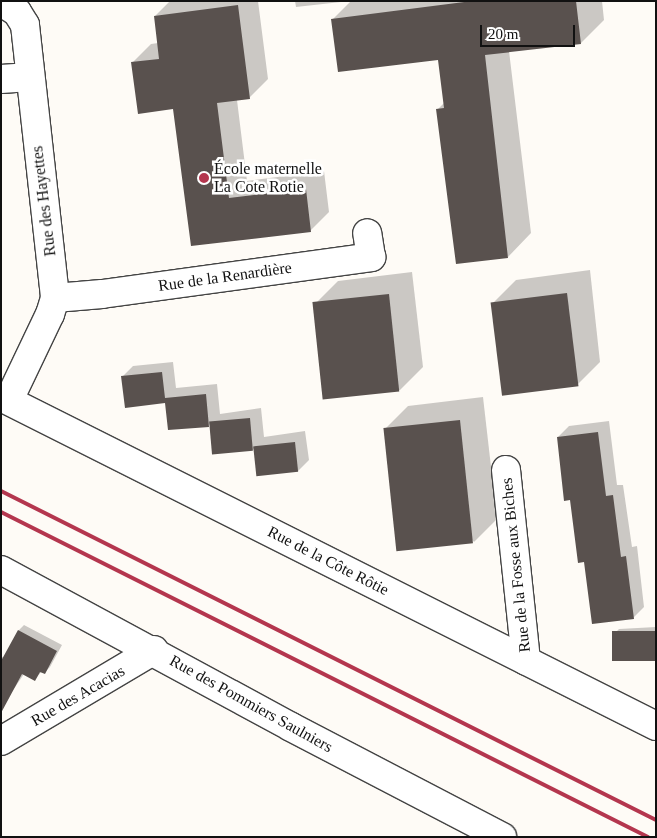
<!DOCTYPE html>
<meta charset="utf-8">
<style>
body{margin:0}
#map{position:relative;width:657px;height:838px;overflow:hidden;background:#fefbf6;font-family:"Times New Roman",serif}
div>[style]{position:absolute}
.shadow>*{inset:0;background:#0003}
.building>*{inset:0;background:#59514e;transform-origin:0 0}
.roads{filter:drop-shadow(1px 0 #444) drop-shadow(-1px 0 #444) drop-shadow(0 1px #444) drop-shadow(0 -1px #444)}
.minor>*{height:28px;margin:-14px;padding:0 14px;transform-origin:14px;border-radius:14px;background:#fff}
.rail>*{height:4px;margin:-2px;padding:0 2px;transform-origin:2px;border-radius:2px;background:#b4364e}
.dots>*{width:14px;height:14px;translate:-50% -50%;box-sizing:border-box;border:2px solid #fff;border-radius:50%}
span{translate:-50% -50%;white-space:nowrap;text-align:center;line-height:1.15;-webkit-text-stroke:5px #fff;paint-order:stroke}
.poi-label{font-size:16px;color:#111}
.left{translate:0 -50%;text-align:left}
.street-label{font-size:16px;color:#111}
.frame{position:absolute;inset:0;border:2px solid #111;pointer-events:none}
.scale{position:absolute;left:480px;top:25px;width:95px;height:22px;box-sizing:border-box;border:2px solid #111;border-top:0;padding-left:6px;font-size:15px;line-height:18px;white-space:nowrap;color:#111;-webkit-text-stroke:4px #fff;paint-order:stroke}
</style>
<div id="map">
<div class="shadow">
<i style="clip-path:polygon(170px 1px,258px 1px,268px 79px,249px 98px,237px 100px,247px 181px,324px 171px,329px 212px,310px 231px,192px 244px,174px 108px,132px 63px,151px 44px,158px 43px,155px 16px)"></i>
<i style="clip-path:polygon(295px 1px,350px 1px,296px 7px)"></i>
<i style="clip-path:polygon(351px 1px,602px 1px,604px 20px,581px 43px,509px 51px,531px 233px,508px 257px,438px 109px,444px 103px,439px 59px,332px 20px)"></i>
<i style="clip-path:polygon(590px 270px,600px 362px,577px 385px,493px 303px,516px 280px)"></i>
<i style="clip-path:polygon(412px 272px,423px 367px,400px 390px,326px 398px,315px 304px,338px 281px)"></i>
<i style="clip-path:polygon(173px 362px,176px 388px,217px 384px,220px 414px,261px 408px,264px 437px,305px 431px,309px 460px,298px 471px,254px 449px,253px 450px,210px 424px,209px 425px,122px 377px,133px 366px)"></i>
<i style="clip-path:polygon(483px 397px,497px 519px,474px 542px,385px 429px,408px 406px)"></i>
<i style="clip-path:polygon(609px 421px,617px 485px,623px 485px,632px 547px,637px 546px,644px 607px,633px 618px,585px 561px,558px 437px,569px 426px)"></i>
<i style="clip-path:polygon(24px 625px,62px 645px,50px 667px,45px 672px,42px 671px,35px 679px,24px 674px,7px 699px,1px 696px,1px 656px,4px 658px,19px 630px)"></i>
<i style="clip-path:polygon(656px 627px,656px 660px,614px 634px,619px 629px)"></i>
</div>
<div class="building">
<i style="clip-path:polygon(472px 1px,576px 1px,581px 44px,485px 55px,508px 258px,456px 264px,436px 109px,444px 108px,438px 60px,338px 72px,331px 19px)"></i>
<i style="clip-path:polygon(238px 5px,250px 99px,217px 103px,229px 198px,306px 189px,311px 232px,191px 246px,173px 109px,138px 114px,131px 62px,159px 59px,154px 16px)"></i>
<i style="left:567px;top:293px;width:94px;height:77px;rotate:83deg"></i>
<i style="left:389px;top:294px;width:98px;height:77px;rotate:84deg"></i>
<i style="clip-path:polygon(162px 372px,165px 398px,206px 394px,209px 427px,168px 430px,165px 403px,125px 408px,121px 376px)"></i>
<i style="left:250px;top:418px;width:33px;height:41px;rotate:85deg"></i>
<i style="left:460px;top:420px;width:124px;height:77px;rotate:84deg"></i>
<i style="clip-path:polygon(598px 432px,606px 496px,613px 495px,621px 557px,626px 556px,634px 619px,592px 624px,584px 562px,578px 563px,570px 500px,564px 501px,557px 437px)"></i>
<i style="left:295px;top:442px;width:30px;height:42px;rotate:84deg"></i>
<i style="clip-path:polygon(18px 630px,57px 651px,45px 674px,40px 672px,35px 681px,22px 674px,1px 713px,1px 661px)"></i>
<i style="left:656px;top:631px;width:30px;height:44px;rotate:90deg"></i>
</div>
<div class="roads">
<div class="minor">
<i style="left:1px;top:2px;width:19px;rotate:32deg"></i>
<i style="left:17px;top:12px;width:15px;rotate:58deg"></i>
<i style="left:25px;top:25px;width:275px;rotate:83.7deg"></i>
<i style="left:55px;top:298px;width:17px;rotate:107deg"></i>
<i style="left:50px;top:314px;width:95px;rotate:115.5deg"></i>
<i style="left:1px;top:79px;width:29px;rotate:-4deg"></i>
<i style="left:55px;top:298px;width:47px;rotate:-4.9deg"></i>
<i style="left:102px;top:294px;width:272px;rotate:-7.8deg"></i>
<i style="left:371px;top:257px;width:24px;rotate:-99deg"></i>
<i style="left:1px;top:397px;width:733px;rotate:26.67deg"></i>
<i style="left:506px;top:470px;width:192px;rotate:84deg"></i>
<i style="left:1px;top:570px;width:330px;rotate:28.4deg"></i>
<i style="left:291px;top:727px;width:238px;rotate:27.5deg"></i>
<i style="left:1px;top:741px;width:178px;rotate:-30.7deg"></i>
</div>
</div>
<div class="rail">
<i style="left:1px;top:491px;width:733px;rotate:26.67deg"></i>
<i style="left:1px;top:512px;width:724px;rotate:26.67deg"></i>
</div>
<div class="dots">
<i style="left:204px;top:178px;background:#b4364e"></i>
</div>
<div class="poi-label">
<span class="left" style="left:214px;top:178px">École maternelle<br>La Cote Rotie</span>
</div>
<div class="street-label">
<span style="left:44px;top:201px;rotate:-97deg">Rue des Hayettes</span>
<span style="left:225px;top:277px;rotate:-8deg">Rue de la Renardière</span>
<span style="left:328px;top:561px;rotate:27deg">Rue de la Côte Rôtie</span>
<span style="left:516px;top:565px;rotate:-96deg">Rue de la Fosse aux Biches</span>
<span style="left:78px;top:696px;rotate:-30deg">Rue des Acacias</span>
<span style="left:251px;top:704px;rotate:29deg">Rue des Pommiers Saulniers</span>
</div>
<div class="frame"></div>
<div class="scale">20 m</div>
</div>
